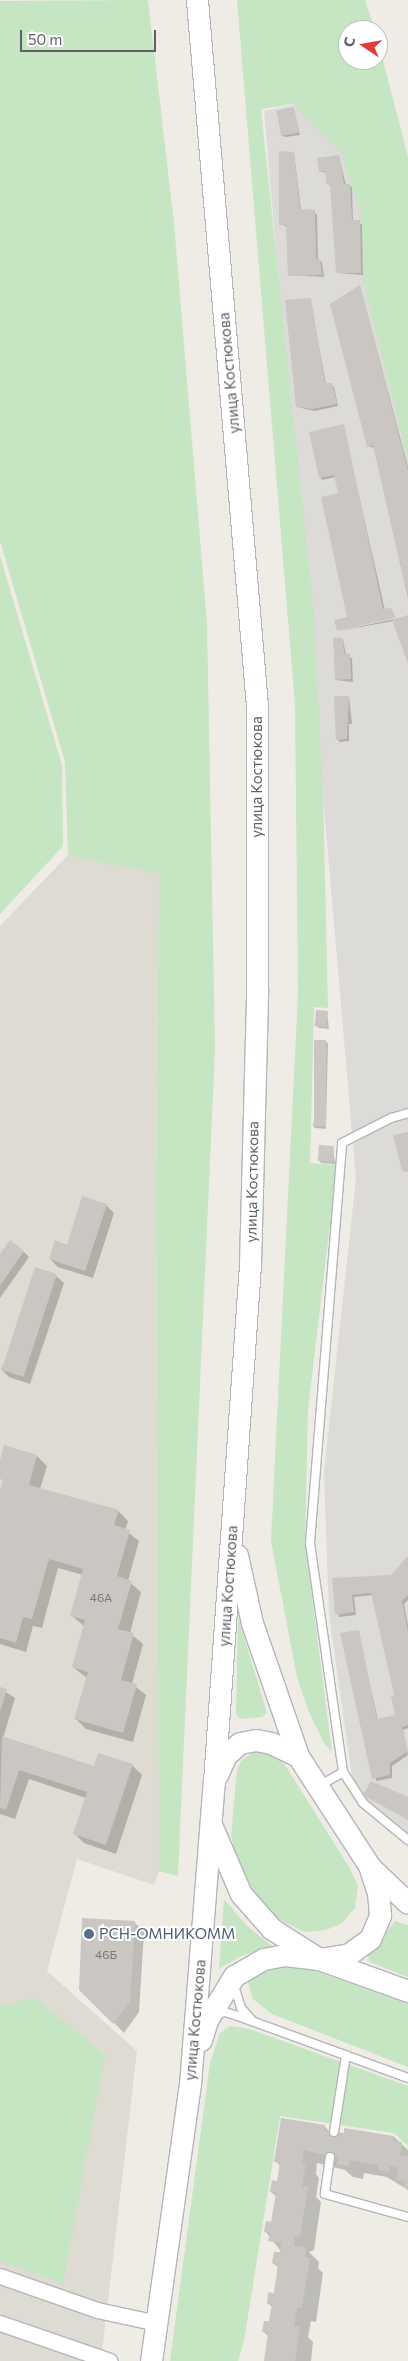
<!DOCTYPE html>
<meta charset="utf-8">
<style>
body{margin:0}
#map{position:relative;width:408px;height:2361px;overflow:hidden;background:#eeece5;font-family:Commissioner,sans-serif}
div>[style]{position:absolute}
.industrial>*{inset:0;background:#dddbd7}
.education>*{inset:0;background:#dedbd3}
.green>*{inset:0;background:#c5e5c3}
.shadow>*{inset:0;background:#0003}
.building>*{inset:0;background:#cac7c2;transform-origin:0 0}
.roads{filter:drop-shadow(1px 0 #b2b6b9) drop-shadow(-1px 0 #b2b6b9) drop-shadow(0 1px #b2b6b9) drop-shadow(0 -1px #b2b6b9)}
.lane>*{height:8px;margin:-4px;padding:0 4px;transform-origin:4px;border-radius:4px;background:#fff}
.street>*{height:15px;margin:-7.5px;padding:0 7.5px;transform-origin:7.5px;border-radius:7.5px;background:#fff}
.secondary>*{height:21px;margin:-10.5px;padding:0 10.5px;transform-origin:10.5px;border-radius:10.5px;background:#fff}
.dots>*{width:14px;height:14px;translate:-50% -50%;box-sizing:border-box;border:2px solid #fff;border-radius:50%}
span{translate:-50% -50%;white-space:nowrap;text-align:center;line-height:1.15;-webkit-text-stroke:4px #fff;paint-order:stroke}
.number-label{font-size:12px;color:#787a7c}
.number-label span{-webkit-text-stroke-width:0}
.street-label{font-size:15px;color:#5d6165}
.service-label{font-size:15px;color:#4e5e75}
.left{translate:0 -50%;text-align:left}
.north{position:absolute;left:338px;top:20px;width:50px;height:50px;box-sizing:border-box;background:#fff;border:1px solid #bec0c1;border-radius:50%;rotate:282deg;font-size:14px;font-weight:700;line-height:20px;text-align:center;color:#5d6165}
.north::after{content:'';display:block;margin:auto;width:18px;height:22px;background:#e13c38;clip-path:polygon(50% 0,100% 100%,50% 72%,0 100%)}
.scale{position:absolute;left:20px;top:30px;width:136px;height:22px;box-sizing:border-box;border:2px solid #5d6165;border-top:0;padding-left:6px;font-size:15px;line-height:18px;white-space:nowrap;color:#5d6165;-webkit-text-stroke:4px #fff;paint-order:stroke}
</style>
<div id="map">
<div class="industrial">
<i style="clip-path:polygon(303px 103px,347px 136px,408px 392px,408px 1848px,353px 1785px,329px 1614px,324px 1472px,356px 1179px,264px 111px)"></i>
</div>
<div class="education">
<i style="clip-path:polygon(68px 855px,159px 873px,156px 1187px,159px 1871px,154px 1885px,77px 1859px,47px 1971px,137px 2051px,101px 2361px,0 2361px,0 926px)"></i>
</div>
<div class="green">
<i style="clip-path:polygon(148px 0,174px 223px,207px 624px,215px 1049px,178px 1876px,159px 1871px,156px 1187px,159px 874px,68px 855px,65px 762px,0 541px,0 1px)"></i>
<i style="clip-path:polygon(237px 0,365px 0,375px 30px,348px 30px,348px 60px,378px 60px,378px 41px,408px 157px,408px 459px,363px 280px,362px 218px,341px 152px,293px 104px,261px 109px,314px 614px,323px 795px,328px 1008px,314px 1007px,310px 1163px,337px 1165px,308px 1409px,305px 1542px,332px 1752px,324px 1743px,308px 1710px,297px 1677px,271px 1541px,298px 993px,295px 705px)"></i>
<i style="clip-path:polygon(0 556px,62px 765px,63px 846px,0 914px)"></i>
<i style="clip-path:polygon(238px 1617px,267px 1713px,262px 1717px,240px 1719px,236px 1714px)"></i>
<i style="clip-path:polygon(252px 1753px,272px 1753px,285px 1765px,349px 1867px,358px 1886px,355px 1908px,342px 1923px,326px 1930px,304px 1932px,279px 1919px,263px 1905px,238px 1866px,231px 1835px,237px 1771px,241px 1761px)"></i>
<i style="clip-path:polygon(224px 1899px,247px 1926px,272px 1946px,241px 1956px,219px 1969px)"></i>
<i style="clip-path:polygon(395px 1921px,408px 1925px,408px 1977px,369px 1962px,368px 1955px)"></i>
<i style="clip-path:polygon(303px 1967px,408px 2004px,408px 2067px,272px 2014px,253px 1999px,248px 1982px,256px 1976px,274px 1969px)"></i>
<i style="clip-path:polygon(34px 1997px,105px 2055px,63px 2284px,0 2261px,0 2004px,6px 2006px)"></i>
<i style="clip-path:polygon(230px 2026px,249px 2029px,408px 2086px,408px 2146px,394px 2133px,280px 2116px,244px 2341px,238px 2361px,170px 2361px,210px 2063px,220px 2033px)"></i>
</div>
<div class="shadow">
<i style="clip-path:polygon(294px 109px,300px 135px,285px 137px,282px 135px)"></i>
<i style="clip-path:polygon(294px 153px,301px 210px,317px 214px,318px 260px,322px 262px,324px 277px,289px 275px,288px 227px,280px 224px)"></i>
<i style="clip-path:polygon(339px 157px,346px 185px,352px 187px,353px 222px,362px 224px,363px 275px,337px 273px,331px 186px,327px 183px,326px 173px,320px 171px)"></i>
<i style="clip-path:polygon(360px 286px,408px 467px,408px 598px,374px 448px,368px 446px)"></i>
<i style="clip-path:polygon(310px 299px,326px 384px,334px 387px,338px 406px,315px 411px,297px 407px)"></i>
<i style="clip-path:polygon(343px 426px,385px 610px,391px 609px,395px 617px,338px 629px,349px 618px,340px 494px,336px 477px,322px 480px,320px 477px)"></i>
<i style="clip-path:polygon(408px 616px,408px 661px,394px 621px,339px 631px)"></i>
<i style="clip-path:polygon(343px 639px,346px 656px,352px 658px,353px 682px,336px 680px)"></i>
<i style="clip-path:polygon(349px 697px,352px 724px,349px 724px,349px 741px,340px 742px,337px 739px)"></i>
<i style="clip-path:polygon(327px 1012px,329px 1029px,319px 1028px,316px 1026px)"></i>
<i style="clip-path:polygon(326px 1041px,328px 1044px,326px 1129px,315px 1128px,313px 1126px)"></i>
<i style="clip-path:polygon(333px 1148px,335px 1164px,321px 1163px,319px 1160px)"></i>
<i style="clip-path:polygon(106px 1205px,114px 1213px,93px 1278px,58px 1267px,50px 1259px,68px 1246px)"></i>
<i style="clip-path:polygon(24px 1252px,29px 1257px,0 1298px,0 1256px)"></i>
<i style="clip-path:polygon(56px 1276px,64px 1283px,30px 1384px,9px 1377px,1px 1369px)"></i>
<i style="clip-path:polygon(37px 1456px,47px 1466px,40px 1489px,118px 1511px,128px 1521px,125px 1530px,139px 1541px,128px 1581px,141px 1592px,130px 1633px,143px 1644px,132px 1684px,146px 1695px,133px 1742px,86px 1729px,76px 1719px,87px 1678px,73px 1667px,84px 1626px,72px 1616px,83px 1575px,58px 1568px,42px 1628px,33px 1626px,26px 1652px,0 1644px,0 1494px,3px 1483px,0 1465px)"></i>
<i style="clip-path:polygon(408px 1558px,408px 1600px,404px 1604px,408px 1625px,408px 1728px,403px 1730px,408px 1755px,392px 1766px,392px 1778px,376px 1781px,358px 1632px,378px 1720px,397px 1716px,396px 1697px,373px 1595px,354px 1597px,356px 1615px,339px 1617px,333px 1579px,391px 1576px)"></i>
<i style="clip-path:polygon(0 1688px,15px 1698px,3px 1738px,95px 1768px,132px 1765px,142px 1775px,116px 1854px,84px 1843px,74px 1833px,86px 1798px,29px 1779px,15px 1819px,0 1814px)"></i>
<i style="clip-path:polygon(134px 1922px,144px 1932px,139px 2012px,124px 2033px,81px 1989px)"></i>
<i style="clip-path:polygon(324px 2126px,331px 2133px,394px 2137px,408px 2150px,408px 2190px,387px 2177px,364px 2173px,363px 2179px,353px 2177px,345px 2170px,317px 2163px,316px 2174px,319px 2178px,316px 2197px,321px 2202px,314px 2250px,309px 2252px,319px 2262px,318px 2268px,323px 2273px,316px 2322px,311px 2321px,308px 2337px,313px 2342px,311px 2361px,265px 2361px,269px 2337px,264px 2332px,270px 2323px,273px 2308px,268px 2303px,275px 2294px,279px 2268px,273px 2263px,283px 2254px,266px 2232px,272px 2223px,276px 2196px,271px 2192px,279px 2182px,281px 2167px,276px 2161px)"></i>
</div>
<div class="building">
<i style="left:294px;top:107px;width:26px;height:18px;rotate:79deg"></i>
<i style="clip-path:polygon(279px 151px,294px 152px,300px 209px,315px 210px,316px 259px,320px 259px,322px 275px,288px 276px,286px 225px,279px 225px)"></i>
<i style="clip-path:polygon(339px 155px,344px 184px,350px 184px,352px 220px,360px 220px,361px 273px,336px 273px,330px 184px,326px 184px,325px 171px,319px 172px,317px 158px)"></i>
<i style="clip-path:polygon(360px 285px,408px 471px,408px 597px,373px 445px,367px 447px,330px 304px)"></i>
<i style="clip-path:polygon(311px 298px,325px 383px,332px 383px,337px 404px,312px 409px,296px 407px,285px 300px)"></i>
<i style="clip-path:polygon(344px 424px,383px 609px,392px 608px,394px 618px,337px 631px,334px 620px,347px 617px,321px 497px,338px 493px,334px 475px,319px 478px,309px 432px)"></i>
<i style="clip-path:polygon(408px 615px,408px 664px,392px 620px)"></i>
<i style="clip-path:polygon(333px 638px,343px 638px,344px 654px,350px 654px,351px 679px,335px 680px)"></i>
<i style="clip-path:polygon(334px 696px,349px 696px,347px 739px,336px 740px)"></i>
<i style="left:316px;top:1010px;width:12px;height:16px;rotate:5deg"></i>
<i style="left:314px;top:1040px;width:12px;height:86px"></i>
<i style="clip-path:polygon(408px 1132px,408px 1172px,402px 1171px,393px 1135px)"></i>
<i style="left:319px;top:1145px;width:15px;height:16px;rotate:4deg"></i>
<i style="clip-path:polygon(82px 1196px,107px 1204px,85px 1271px,49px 1259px,55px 1240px,67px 1245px)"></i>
<i style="clip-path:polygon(10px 1240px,24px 1251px,0 1286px,0 1254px)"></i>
<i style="left:35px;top:1267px;width:23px;height:108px;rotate:18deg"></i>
<i style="clip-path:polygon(4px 1445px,37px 1455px,29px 1485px,119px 1510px,114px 1525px,130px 1530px,117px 1576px,132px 1581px,118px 1629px,134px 1633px,121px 1680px,137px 1684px,123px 1733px,74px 1719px,88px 1672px,72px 1667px,85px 1620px,70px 1616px,83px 1569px,49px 1559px,32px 1619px,23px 1617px,16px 1643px,0 1638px,0 1490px,3px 1480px,0 1479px,0 1460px)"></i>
<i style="clip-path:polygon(408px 1556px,408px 1595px,402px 1601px,408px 1632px,408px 1725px,402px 1727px,408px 1751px,390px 1763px,390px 1775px,372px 1779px,340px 1633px,359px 1630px,377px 1719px,395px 1715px,391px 1696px,394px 1695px,371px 1593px,352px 1595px,354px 1612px,335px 1615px,332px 1578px,391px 1575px)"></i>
<i style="clip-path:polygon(0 1687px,7px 1689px,0 1712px)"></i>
<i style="clip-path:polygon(2px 1736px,94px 1766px,98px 1753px,133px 1764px,106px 1845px,73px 1834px,87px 1792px,19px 1770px,6px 1810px,0 1808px)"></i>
<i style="clip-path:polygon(371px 1781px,408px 1797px,408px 1820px,363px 1795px)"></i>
<i style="clip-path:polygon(82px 1918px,135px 1921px,130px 2002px,113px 2024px,79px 1990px)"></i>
<i style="clip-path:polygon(281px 2118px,325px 2125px,324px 2130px,344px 2133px,344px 2128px,394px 2136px,393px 2141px,402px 2142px,400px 2155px,408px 2156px,408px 2188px,404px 2187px,405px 2181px,396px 2180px,398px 2168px,390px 2166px,389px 2172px,378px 2170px,379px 2165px,350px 2160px,349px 2166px,337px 2164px,338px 2158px,304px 2150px,302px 2162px,306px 2163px,302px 2186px,308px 2187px,300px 2237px,295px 2236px,294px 2246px,306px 2247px,305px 2257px,310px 2258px,302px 2308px,297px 2308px,294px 2326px,300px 2327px,295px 2361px,264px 2361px,268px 2333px,262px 2332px,264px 2321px,269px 2321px,272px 2304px,267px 2304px,268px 2292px,274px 2293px,278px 2264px,272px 2263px,274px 2252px,280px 2252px,281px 2243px,268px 2241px,270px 2233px,264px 2232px,266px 2221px,271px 2222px,276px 2193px,270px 2192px,272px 2180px,277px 2181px,280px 2163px,274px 2162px)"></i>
</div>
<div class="roads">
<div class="lane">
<i style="left:343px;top:1772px;width:37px;rotate:57deg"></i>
<i style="left:363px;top:1803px;width:58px;rotate:39.4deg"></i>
<i style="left:319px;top:1786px;width:28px;rotate:-30deg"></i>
<i style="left:343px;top:1772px;width:231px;rotate:-98.2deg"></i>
<i style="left:310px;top:1543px;width:401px;rotate:-85.4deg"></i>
<i style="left:342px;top:1143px;width:55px;rotate:-27deg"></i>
<i style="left:391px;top:1118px;width:18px;rotate:-16deg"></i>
<i style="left:234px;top:1986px;width:23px;rotate:72deg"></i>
<i style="left:241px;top:2008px;width:15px;rotate:48deg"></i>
<i style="left:214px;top:2014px;width:11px;rotate:-10deg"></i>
<i style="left:225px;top:2012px;width:14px;rotate:17deg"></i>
<i style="left:238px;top:2016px;width:181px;rotate:20deg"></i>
<i style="left:334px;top:2132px;width:78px;rotate:-81.1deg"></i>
<i style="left:330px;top:2157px;width:37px;rotate:98deg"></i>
<i style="left:325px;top:2194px;width:86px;rotate:15.5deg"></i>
</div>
<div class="street">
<i style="left:0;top:2276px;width:103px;rotate:19.3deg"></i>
<i style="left:97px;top:2310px;width:61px;rotate:12.2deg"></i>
<i style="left:0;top:2323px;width:116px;rotate:19.1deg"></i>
</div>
<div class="secondary">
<i style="left:237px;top:1555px;width:70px;rotate:77.6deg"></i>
<i style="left:252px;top:1623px;width:141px;rotate:70.9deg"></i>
<i style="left:298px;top:1756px;width:132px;rotate:57deg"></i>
<i style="left:370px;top:1867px;width:52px;rotate:43.5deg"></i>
<i style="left:217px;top:1775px;width:22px;rotate:-66deg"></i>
<i style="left:226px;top:1755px;width:18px;rotate:-41deg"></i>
<i style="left:240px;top:1743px;width:16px;rotate:-11deg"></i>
<i style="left:256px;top:1740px;width:15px;rotate:11deg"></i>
<i style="left:271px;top:1743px;width:30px;rotate:26deg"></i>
<i style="left:212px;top:1827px;width:73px;rotate:66.6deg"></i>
<i style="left:241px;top:1894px;width:47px;rotate:48.5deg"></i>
<i style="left:272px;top:1929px;width:56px;rotate:32.6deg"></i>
<i style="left:319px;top:1959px;width:95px;rotate:19.8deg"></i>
<i style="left:201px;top:2040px;width:21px;rotate:-73deg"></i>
<i style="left:207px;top:2020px;width:52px;rotate:-58.5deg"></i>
<i style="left:234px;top:1976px;width:34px;rotate:-30deg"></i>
<i style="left:264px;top:1959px;width:21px;rotate:-11deg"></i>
<i style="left:285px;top:1955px;width:34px;rotate:7deg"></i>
<i style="left:319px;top:1959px;width:30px;rotate:-9deg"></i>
<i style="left:349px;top:1954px;width:26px;rotate:-36deg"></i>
<i style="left:370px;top:1939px;width:26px;rotate:-67deg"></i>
<i style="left:380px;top:1915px;width:22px;rotate:-95deg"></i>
<i style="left:378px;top:1893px;width:25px;rotate:-108deg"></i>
<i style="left:151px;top:2361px;width:280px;rotate:-82deg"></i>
<i style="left:190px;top:2084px;width:303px;rotate:-85.5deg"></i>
<i style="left:214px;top:1782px;width:518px;rotate:-86.02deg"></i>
<i style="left:250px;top:1265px;width:275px;rotate:-88.5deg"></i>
<i style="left:257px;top:990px;width:284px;rotate:-90deg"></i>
<i style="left:257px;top:706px;width:709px;rotate:-94.86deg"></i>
</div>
</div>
<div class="dots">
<i style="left:89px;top:1934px;background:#5c6f8a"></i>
</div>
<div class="number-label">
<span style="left:101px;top:1598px">46А</span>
<span style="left:106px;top:1955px">46Б</span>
</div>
<div class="street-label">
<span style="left:229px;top:373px;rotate:-95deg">улица Костюкова</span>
<span style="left:257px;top:777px;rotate:-90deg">улица Костюкова</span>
<span style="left:252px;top:1182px;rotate:-89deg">улица Костюкова</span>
<span style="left:228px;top:1586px;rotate:-86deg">улица Костюкова</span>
<span style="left:195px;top:2020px;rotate:-85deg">улица Костюкова</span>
</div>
<div class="service-label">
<span class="left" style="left:99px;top:1934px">РСН-ОМНИКОММ</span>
</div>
<div class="north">С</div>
<div class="scale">50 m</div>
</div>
